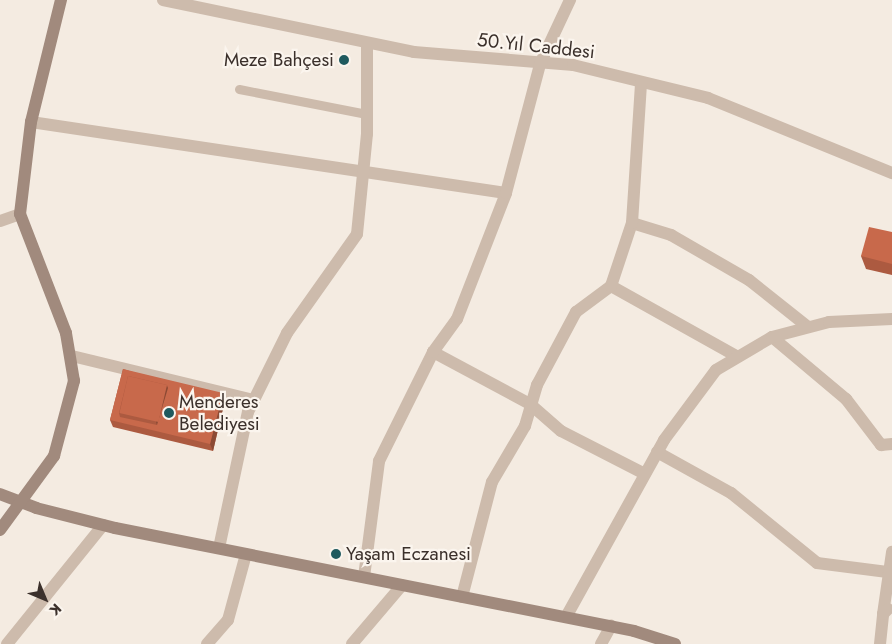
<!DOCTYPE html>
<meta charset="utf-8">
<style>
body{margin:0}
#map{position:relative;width:892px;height:644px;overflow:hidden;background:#f4ebe1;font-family:Jost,sans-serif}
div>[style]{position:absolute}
.lane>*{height:9px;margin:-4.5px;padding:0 4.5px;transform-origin:4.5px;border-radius:4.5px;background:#cdbbac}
.street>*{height:12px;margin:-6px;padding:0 6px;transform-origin:6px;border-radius:6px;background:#cdbbac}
.secondary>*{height:12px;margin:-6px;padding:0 6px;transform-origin:6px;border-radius:6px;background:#a18a7d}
.wall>*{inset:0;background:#ac5a40}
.shaded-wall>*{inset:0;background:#8c4a34}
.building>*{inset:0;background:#c8694b;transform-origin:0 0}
.dots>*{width:14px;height:14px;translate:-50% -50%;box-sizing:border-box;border:2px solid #fbf5ee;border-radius:50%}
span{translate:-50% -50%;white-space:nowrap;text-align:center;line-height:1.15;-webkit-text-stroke:4.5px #fbf5ee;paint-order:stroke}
.street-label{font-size:19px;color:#3b302b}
.poi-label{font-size:19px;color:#3b302b}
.right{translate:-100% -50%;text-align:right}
.left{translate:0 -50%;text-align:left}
.north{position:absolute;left:20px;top:574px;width:50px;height:50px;-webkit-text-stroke:4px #fbf5ee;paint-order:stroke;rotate:135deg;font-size:14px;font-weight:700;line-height:20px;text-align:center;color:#3b302b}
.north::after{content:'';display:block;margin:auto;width:18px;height:22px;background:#3b302b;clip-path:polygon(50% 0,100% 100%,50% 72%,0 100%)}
</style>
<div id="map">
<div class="lane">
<i style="left:239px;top:89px;width:130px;rotate:11.1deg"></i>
</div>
<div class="street">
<i style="left:163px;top:0;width:256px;rotate:11.7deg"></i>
<i style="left:414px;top:52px;width:160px;rotate:4.7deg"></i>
<i style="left:573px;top:65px;width:139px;rotate:13.7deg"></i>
<i style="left:708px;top:98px;width:199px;rotate:22.2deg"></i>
<i style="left:31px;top:122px;width:480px;rotate:8.5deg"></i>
<i style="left:0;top:221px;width:21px;rotate:-19deg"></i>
<i style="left:632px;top:223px;width:41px;rotate:17.1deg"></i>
<i style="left:671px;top:235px;width:90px;rotate:30deg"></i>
<i style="left:749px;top:280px;width:75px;rotate:38.5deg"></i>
<i style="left:611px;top:286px;width:145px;rotate:29.2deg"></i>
<i style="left:772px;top:337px;width:97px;rotate:40deg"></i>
<i style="left:846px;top:399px;width:58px;rotate:52.7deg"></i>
<i style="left:881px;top:445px;width:11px;rotate:-5deg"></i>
<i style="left:433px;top:352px;width:110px;rotate:28.2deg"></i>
<i style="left:530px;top:404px;width:41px;rotate:41.1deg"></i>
<i style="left:561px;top:431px;width:94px;rotate:27.1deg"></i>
<i style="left:72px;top:356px;width:187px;rotate:13.6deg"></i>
<i style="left:657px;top:452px;width:85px;rotate:29deg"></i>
<i style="left:731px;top:493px;width:111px;rotate:39.1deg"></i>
<i style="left:817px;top:563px;width:71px;rotate:7.3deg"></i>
<i style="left:219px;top:548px;width:139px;rotate:-78deg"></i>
<i style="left:248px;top:412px;width:88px;rotate:-63.7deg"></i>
<i style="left:287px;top:333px;width:121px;rotate:-54.7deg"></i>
<i style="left:357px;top:234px;width:100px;rotate:-84.3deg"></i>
<i style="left:367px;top:134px;width:90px;rotate:-90deg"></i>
<i style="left:364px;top:577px;width:117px;rotate:-82.6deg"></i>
<i style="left:379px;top:461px;width:122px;rotate:-63.6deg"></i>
<i style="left:433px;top:352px;width:41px;rotate:-54deg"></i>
<i style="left:457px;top:319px;width:135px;rotate:-68.7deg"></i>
<i style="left:506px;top:193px;width:133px;rotate:-75.2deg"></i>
<i style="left:540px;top:64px;width:71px;rotate:-64.9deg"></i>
<i style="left:462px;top:597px;width:119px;rotate:-75.4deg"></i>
<i style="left:492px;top:482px;width:65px;rotate:-59.5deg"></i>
<i style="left:525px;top:426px;width:43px;rotate:-73.7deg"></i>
<i style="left:537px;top:385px;width:83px;rotate:-61.9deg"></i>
<i style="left:576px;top:312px;width:44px;rotate:-36.6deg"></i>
<i style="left:611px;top:286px;width:66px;rotate:-71.6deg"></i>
<i style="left:632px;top:223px;width:141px;rotate:-86.3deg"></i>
<i style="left:883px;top:614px;width:63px;rotate:-81.7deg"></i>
<i style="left:566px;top:617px;width:202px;rotate:-61deg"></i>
<i style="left:664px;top:440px;width:87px;rotate:-53.4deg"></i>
<i style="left:716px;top:370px;width:65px;rotate:-30.5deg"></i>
<i style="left:772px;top:337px;width:59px;rotate:-14.7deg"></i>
<i style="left:829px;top:322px;width:63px;rotate:-2.7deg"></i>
<i style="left:7px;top:644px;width:153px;rotate:-51.1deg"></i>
<i style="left:207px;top:644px;width:32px;rotate:-49deg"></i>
<i style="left:228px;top:620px;width:68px;rotate:-74.7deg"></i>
<i style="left:352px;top:644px;width:77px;rotate:-49.7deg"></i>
<i style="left:601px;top:644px;width:21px;rotate:-61deg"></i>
<i style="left:880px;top:644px;width:30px;rotate:-84deg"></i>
<i style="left:883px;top:614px;width:7px;rotate:-45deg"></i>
</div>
<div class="secondary">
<i style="left:0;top:494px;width:39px;rotate:21deg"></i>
<i style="left:36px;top:508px;width:81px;rotate:14.2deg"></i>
<i style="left:115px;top:528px;width:529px;rotate:11.22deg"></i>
<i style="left:634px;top:631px;width:43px;rotate:17.6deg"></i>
<i style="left:0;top:530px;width:92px;rotate:-53.9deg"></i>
<i style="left:54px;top:456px;width:78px;rotate:-75.1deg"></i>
<i style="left:74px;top:381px;width:49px;rotate:-99.5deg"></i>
<i style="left:66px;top:333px;width:128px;rotate:-111.1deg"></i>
<i style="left:20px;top:214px;width:93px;rotate:-83.2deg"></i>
<i style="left:31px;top:122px;width:126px;rotate:-76.2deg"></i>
</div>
<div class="wall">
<i style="clip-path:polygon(892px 232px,892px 275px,866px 269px,861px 256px)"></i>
<i style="clip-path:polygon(123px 369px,225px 400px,213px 451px,113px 427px,110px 420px)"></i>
</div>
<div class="shaded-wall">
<i style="clip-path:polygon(167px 385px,171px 395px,159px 432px,156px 422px)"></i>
<i style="clip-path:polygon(223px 393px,225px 400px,213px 451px,210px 444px)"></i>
</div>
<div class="building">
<i style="clip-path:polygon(869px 227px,892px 232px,892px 264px,861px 256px)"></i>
<i style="clip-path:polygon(evenodd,123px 369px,223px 393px,210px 444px,110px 420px,123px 369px,128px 376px,167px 385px,168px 388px,157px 425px,120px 417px,119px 413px,128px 376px)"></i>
<i style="left:128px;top:376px;width:40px;height:38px;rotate:13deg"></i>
</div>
<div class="dots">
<i style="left:344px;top:60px;background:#1f5a5e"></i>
<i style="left:169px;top:413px;background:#1f5a5e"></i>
<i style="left:336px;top:554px;background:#1f5a5e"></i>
</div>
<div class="street-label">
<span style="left:536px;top:46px;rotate:6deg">50.Yıl Caddesi</span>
</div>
<div class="poi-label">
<span class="right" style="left:334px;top:60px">Meze Bahçesi</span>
<span class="left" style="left:179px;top:413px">Menderes<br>Belediyesi</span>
<span class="left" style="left:346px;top:554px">Yaşam Eczanesi</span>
</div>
<div class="north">K</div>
</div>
